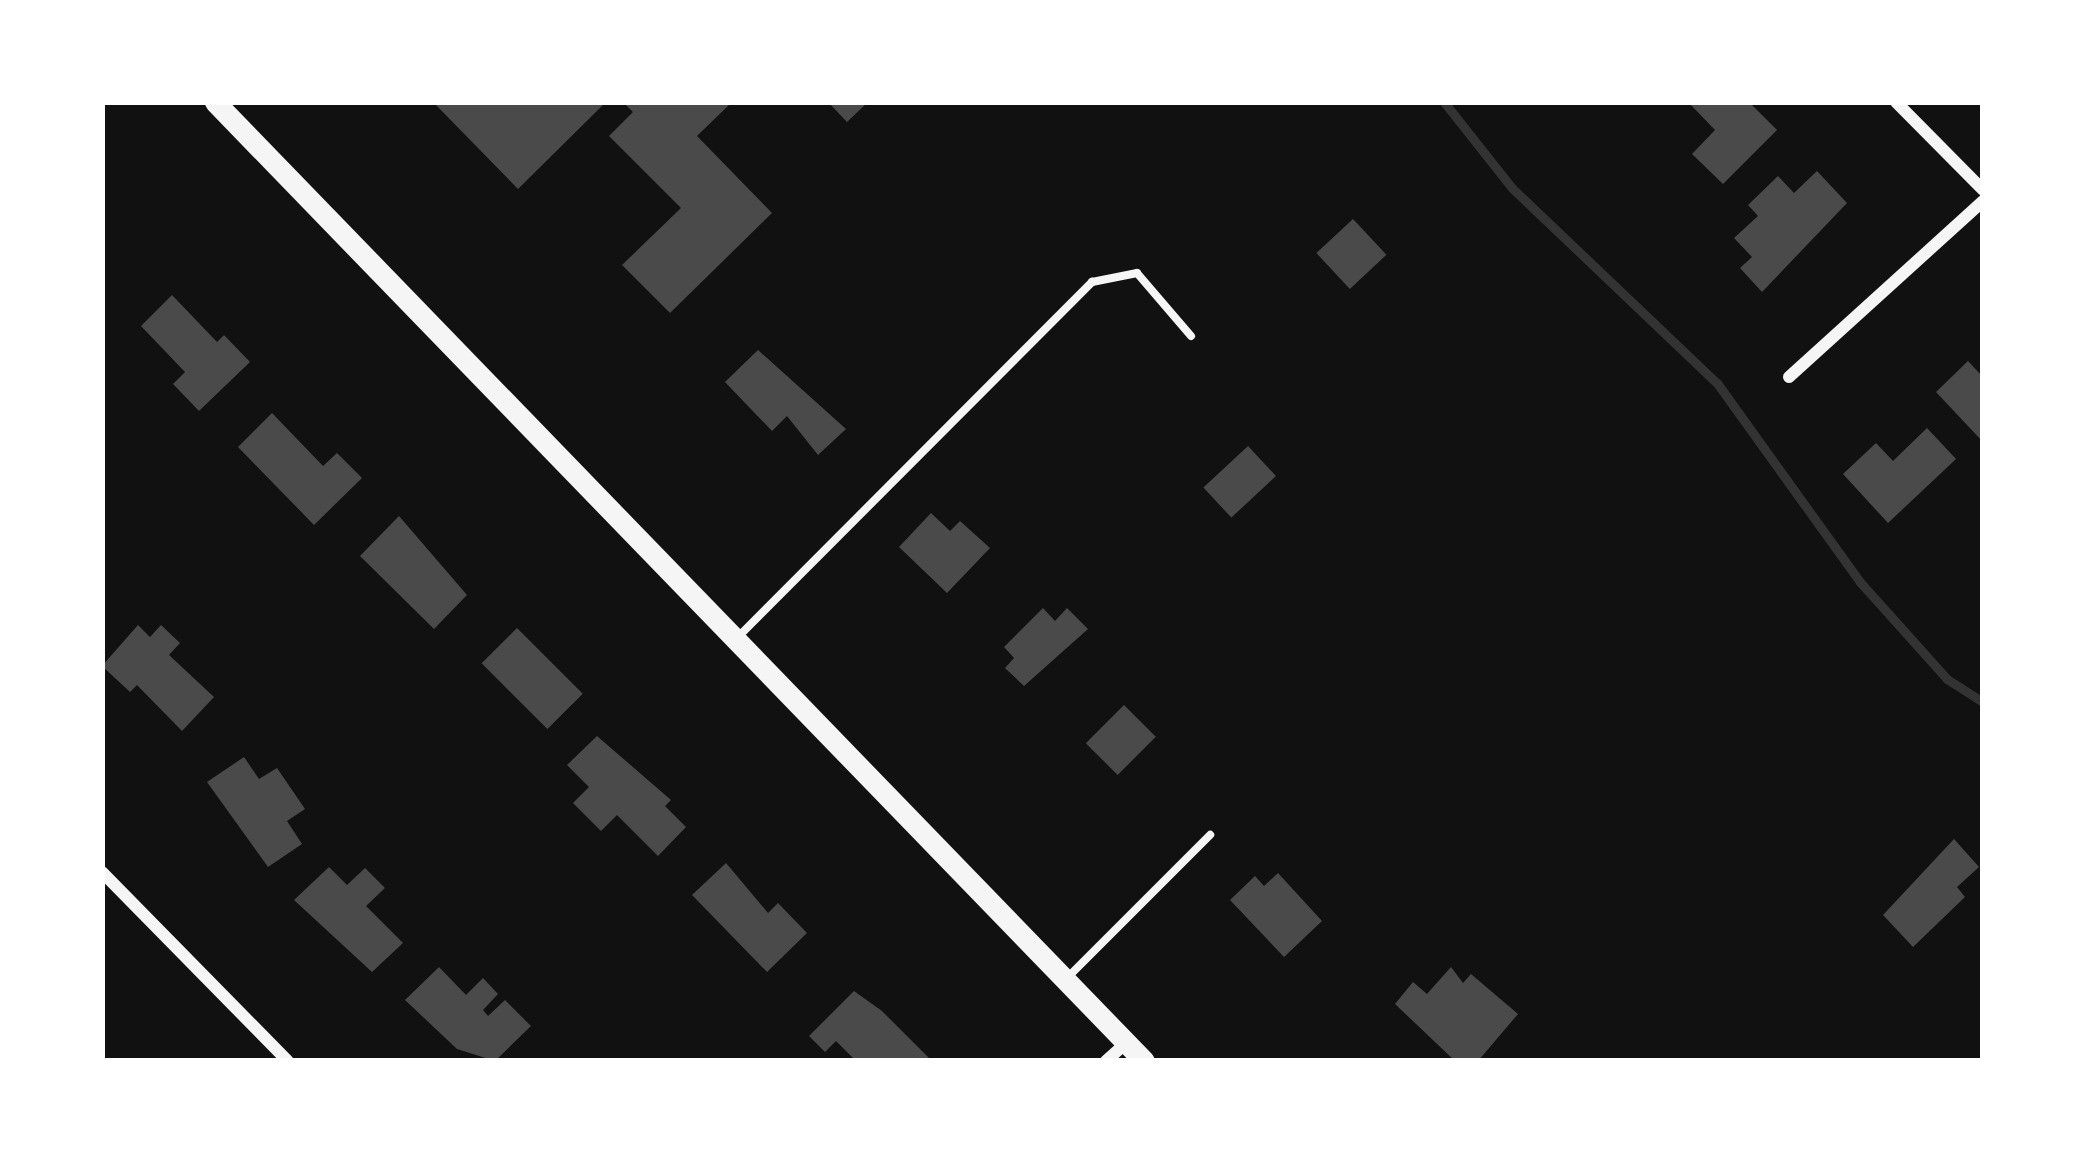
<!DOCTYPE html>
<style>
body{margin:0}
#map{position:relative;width:2085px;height:1163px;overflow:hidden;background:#111;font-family:"IBM Plex Sans",sans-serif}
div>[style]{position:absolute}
.stream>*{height:9px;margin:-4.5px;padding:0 4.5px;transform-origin:4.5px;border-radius:4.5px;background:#333}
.building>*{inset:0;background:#4a4a4a;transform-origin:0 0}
.service>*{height:8px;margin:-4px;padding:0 4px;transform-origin:4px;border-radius:4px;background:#f5f5f5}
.minor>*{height:12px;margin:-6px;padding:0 6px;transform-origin:6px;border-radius:6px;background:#f5f5f5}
.secondary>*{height:21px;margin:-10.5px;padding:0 10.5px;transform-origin:10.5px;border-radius:10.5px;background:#f5f5f5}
span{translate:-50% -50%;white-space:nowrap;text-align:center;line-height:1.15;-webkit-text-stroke:12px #fff;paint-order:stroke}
.frame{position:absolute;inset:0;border:105px solid #fff;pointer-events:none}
</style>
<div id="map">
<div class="stream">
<i style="left:1444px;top:102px;width:110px;rotate:51.7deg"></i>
<i style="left:1512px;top:188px;width:283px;rotate:43.6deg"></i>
<i style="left:1717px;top:383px;width:245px;rotate:54.3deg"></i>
<i style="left:1860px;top:582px;width:130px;rotate:48.1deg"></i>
<i style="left:1947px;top:679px;width:43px;rotate:32.6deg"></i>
</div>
<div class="building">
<i style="clip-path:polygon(433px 102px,606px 102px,518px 189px)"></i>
<i style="clip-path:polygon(623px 102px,732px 102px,697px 136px,772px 213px,670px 313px,622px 265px,681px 208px,609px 136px,633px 112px)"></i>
<i style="clip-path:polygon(828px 102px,868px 102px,847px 122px)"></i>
<i style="clip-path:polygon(1688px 102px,1749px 102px,1777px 130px,1723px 184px,1692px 154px,1715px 130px)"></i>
<i style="clip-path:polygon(1817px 171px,1847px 203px,1762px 292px,1740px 268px,1752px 257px,1734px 238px,1758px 216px,1748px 205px,1778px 176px,1794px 193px)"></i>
<i style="left:1353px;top:219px;width:49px;height:50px;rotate:47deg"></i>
<i style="clip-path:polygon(172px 295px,217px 342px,224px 335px,250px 362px,199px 411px,173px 384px,185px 372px,141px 326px)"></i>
<i style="clip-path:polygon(758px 350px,846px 429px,818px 455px,787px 416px,772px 431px,725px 382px)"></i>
<i style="clip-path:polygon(1968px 361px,1983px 377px,1983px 442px,1936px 392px)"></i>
<i style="clip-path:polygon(272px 413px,323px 466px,337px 453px,362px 478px,314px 525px,238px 447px)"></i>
<i style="clip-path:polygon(1927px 428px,1956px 459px,1888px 523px,1843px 474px,1876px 443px,1893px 461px)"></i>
<i style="left:1248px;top:446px;width:41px;height:61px;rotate:47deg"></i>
<i style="clip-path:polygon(931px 513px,950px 531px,960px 521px,990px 548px,947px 593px,899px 547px)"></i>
<i style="clip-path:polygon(399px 516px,467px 595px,434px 629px,360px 556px)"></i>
<i style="clip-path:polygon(1043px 608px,1055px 621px,1067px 608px,1088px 629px,1024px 686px,1005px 668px,1014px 658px,1004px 647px)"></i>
<i style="clip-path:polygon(138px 625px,150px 637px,161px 625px,180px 643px,169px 655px,214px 697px,182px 731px,137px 685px,130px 692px,102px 666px)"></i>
<i style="left:517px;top:628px;width:93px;height:50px;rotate:45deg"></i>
<i style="left:1124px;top:705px;width:45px;height:54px;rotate:45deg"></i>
<i style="clip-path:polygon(597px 736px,671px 800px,665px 806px,686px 827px,658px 856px,617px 815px,601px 831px,573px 803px,589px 787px,567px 765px)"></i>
<i style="clip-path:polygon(244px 757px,259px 779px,277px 768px,305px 809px,287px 821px,302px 844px,268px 867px,207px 782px)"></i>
<i style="clip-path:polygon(1954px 839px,1979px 867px,1957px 887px,1965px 897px,1913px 947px,1883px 915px)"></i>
<i style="clip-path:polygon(726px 863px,768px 913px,778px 903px,807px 933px,767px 972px,692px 895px)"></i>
<i style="clip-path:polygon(329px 867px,347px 885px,365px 868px,385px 888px,366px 906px,403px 943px,372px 972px,294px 900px)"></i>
<i style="clip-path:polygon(1278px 873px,1322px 921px,1284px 957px,1230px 900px,1255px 876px,1264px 886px)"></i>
<i style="clip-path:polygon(439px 967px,466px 995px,483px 978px,498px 994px,483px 1010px,488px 1016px,505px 1000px,531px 1026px,495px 1061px,457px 1049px,405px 1000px)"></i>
<i style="clip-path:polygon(1451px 967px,1463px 983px,1471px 974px,1518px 1014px,1478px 1061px,1455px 1061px,1395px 1004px,1413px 982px,1427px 994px)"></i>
<i style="clip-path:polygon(854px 991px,882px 1011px,932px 1061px,856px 1061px,836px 1041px,825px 1052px,809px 1036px)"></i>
</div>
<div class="service">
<i style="left:737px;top:638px;width:503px;rotate:-45.08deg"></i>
<i style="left:1092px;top:282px;width:46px;rotate:-11.3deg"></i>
<i style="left:1137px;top:273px;width:83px;rotate:49.4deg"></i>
<i style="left:1066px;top:979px;width:204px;rotate:-45deg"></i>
</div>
<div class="minor">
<i style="left:1896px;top:102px;width:124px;rotate:45.3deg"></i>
<i style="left:1789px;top:377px;width:262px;rotate:-42.2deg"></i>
<i style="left:102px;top:872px;width:265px;rotate:45.5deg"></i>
<i style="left:1106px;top:1061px;width:27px;rotate:-42deg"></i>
</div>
<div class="secondary">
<i style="left:215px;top:102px;width:1335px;rotate:45.91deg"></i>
</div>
<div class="frame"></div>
</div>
